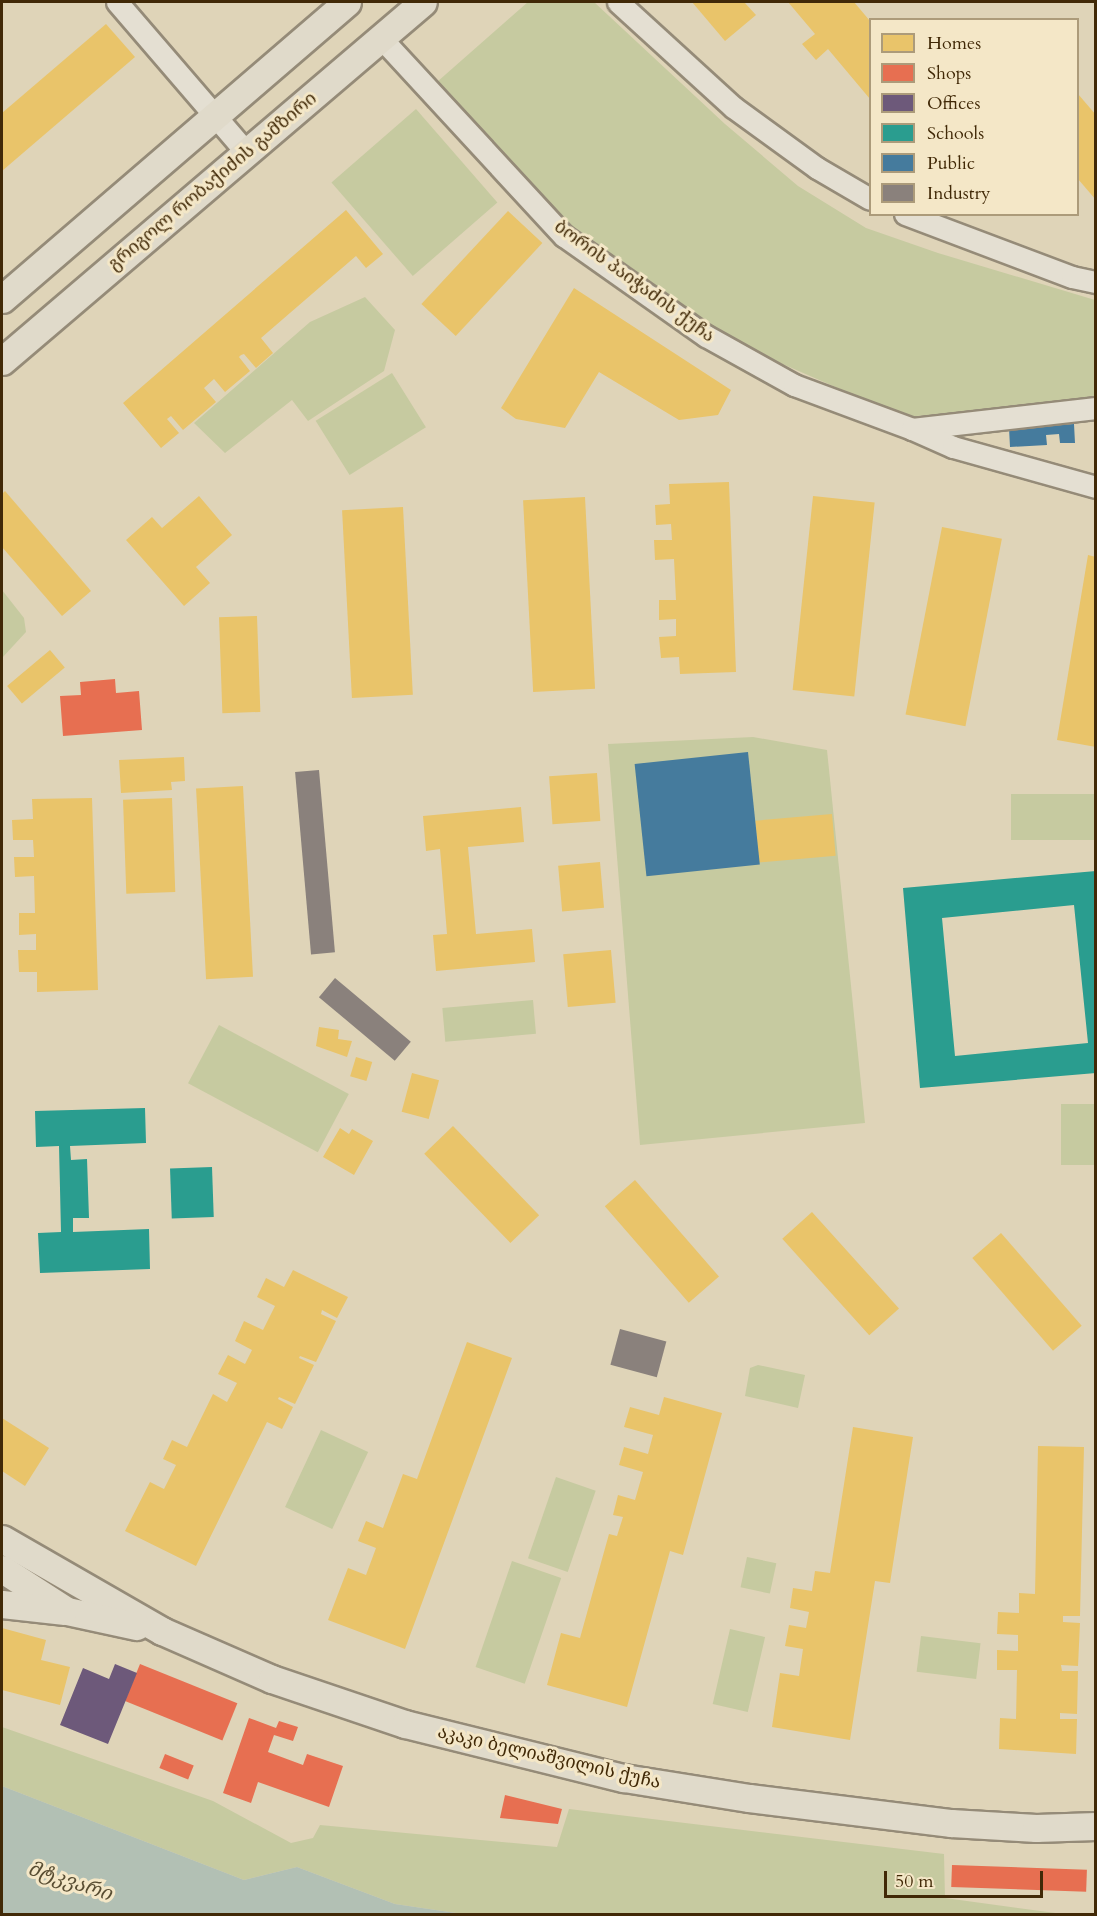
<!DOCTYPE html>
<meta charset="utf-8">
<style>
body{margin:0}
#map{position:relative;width:1097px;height:1916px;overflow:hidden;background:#dfd4b8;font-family:Cardo,"Noto Serif Georgian",serif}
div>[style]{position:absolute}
.green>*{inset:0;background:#c6caa0;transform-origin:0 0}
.water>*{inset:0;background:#b2c0b4}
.homes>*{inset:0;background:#e9c46a;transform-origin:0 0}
.shops>*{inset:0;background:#e76f51;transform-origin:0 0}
.offices>*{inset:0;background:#6d597a}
.schools>*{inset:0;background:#2a9d8f;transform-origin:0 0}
.public>*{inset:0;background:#457b9d;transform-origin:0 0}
.industry>*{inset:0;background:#8a817c;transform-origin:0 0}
.roads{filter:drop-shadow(2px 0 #958b78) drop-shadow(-2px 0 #958b78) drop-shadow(0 2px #958b78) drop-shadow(0 -2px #958b78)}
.minor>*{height:21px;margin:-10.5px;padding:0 10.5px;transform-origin:10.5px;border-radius:10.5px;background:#e4dfd2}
.major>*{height:27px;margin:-13.5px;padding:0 13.5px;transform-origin:13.5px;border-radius:13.5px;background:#e0daca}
span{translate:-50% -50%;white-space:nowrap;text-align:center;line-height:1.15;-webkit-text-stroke:6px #f4e7c7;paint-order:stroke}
.street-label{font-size:18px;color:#412907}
.water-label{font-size:20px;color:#584d32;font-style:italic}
.frame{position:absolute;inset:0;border:3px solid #412907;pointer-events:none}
.legend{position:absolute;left:869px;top:18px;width:210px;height:198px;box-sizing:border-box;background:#f4e7c7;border:2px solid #ac9b7a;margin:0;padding:8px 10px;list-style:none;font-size:18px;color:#412907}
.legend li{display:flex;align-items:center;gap:12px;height:30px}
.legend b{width:30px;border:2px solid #ac9b7a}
.scale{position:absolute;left:884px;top:1871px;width:159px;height:27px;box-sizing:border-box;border:3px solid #412907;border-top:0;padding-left:8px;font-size:18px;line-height:21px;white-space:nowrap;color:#412907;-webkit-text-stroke:4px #f4e7c7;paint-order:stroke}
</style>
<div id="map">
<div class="green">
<i style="clip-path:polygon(528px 2px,594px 2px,725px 124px,798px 186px,866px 228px,938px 253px,1095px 300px,1095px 402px,904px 417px,712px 333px,574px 232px,437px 82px)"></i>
<i style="left:416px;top:109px;width:124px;height:112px;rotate:49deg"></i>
<i style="clip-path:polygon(365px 297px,395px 330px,384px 371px,308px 421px,292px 400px,225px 453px,194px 423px,310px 322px)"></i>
<i style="left:392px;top:373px;width:64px;height:90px;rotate:58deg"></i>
<i style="clip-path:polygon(2px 590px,24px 618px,26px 632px,2px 658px)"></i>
<i style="clip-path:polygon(753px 737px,827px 750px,865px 1123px,640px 1145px,608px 744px)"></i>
<i style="left:1011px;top:794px;width:84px;height:46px"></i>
<i style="left:533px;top:1000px;width:34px;height:91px;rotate:85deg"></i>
<i style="left:219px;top:1025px;width:147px;height:66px;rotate:28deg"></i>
<i style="left:1095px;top:1104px;width:61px;height:34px;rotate:90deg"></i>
<i style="clip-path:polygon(758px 1365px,805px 1375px,798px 1408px,745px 1396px,750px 1368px)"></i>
<i style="left:321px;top:1430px;width:52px;height:85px;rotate:25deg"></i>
<i style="left:556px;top:1477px;width:42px;height:86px;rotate:19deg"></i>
<i style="left:747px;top:1557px;width:30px;height:31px;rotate:12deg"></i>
<i style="left:512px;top:1561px;width:52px;height:112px;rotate:19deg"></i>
<i style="left:730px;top:1629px;width:36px;height:77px;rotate:13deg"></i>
<i style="left:921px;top:1636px;width:60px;height:36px;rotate:7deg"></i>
<i style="clip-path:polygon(2px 1727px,213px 1801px,291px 1843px,313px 1838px,320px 1825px,557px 1847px,569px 1809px,944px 1854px,945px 1898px,1063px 1914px,463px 1914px,395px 1904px,297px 1867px,244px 1880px,2px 1786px)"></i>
</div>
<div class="water">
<i style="clip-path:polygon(2px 1786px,244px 1880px,297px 1867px,395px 1904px,463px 1914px,2px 1914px)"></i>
</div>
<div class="homes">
<i style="clip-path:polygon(692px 2px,744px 2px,756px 15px,725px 41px)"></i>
<i style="clip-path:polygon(788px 2px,854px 2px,870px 21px,870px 99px,828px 49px,816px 60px,802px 44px,815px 34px)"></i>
<i style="clip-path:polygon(106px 24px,135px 57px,2px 171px,2px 113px)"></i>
<i style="clip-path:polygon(1078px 94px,1096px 115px,1096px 200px,1078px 179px)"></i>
<i style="clip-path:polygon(346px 210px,383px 254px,366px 268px,356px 256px,261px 338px,273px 353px,256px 368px,244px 354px,241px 355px,239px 357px,250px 371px,225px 392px,214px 379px,204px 388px,216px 402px,183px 430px,171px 416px,167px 419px,179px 433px,161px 448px,123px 403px)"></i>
<i style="left:508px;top:211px;width:47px;height:127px;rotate:43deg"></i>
<i style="clip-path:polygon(574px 288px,731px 390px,718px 415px,679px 420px,599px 372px,565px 428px,516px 419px,501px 408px)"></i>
<i style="clip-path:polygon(729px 482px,736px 672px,680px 674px,679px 657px,661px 658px,659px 637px,676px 636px,676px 619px,659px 620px,659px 600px,676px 600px,674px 559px,655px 560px,654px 540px,672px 540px,671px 524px,656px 525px,655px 505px,670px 504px,669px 484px)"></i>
<i style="clip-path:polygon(5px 491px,91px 591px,62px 616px,2px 547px,2px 494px)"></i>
<i style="clip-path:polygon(199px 496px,232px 535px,196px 567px,210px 583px,184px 606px,126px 540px,152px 517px,162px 528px)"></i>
<i style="left:813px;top:496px;width:62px;height:195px;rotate:6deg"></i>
<i style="left:585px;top:497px;width:192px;height:62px;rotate:87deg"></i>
<i style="left:403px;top:507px;width:188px;height:61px;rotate:87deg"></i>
<i style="left:942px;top:527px;width:61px;height:191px;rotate:11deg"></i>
<i style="clip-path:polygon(1088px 555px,1096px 557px,1096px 747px,1057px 740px)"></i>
<i style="left:257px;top:616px;width:96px;height:38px;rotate:88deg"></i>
<i style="left:50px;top:650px;width:23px;height:56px;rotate:50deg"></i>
<i style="clip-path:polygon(184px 757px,185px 781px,171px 782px,172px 790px,121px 793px,119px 760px)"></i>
<i style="left:597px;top:773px;width:48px;height:48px;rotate:86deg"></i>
<i style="left:243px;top:786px;width:191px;height:47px;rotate:87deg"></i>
<i style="clip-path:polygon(92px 798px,98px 990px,37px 992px,37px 972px,19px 972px,18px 950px,36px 950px,36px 934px,19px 935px,19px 913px,35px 913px,34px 876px,15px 877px,14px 857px,34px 857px,33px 840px,13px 840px,12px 820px,33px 819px,32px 799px)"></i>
<i style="left:172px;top:798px;width:94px;height:49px;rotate:88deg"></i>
<i style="clip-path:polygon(521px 807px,524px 842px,468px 847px,476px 934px,532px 929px,535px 962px,436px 971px,433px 935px,447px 934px,440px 849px,426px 851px,423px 816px)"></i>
<i style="left:832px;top:814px;width:42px;height:77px;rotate:85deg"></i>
<i style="left:600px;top:862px;width:46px;height:42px;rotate:85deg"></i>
<i style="left:611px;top:950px;width:53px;height:48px;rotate:85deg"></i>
<i style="clip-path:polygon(319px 1027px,339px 1030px,338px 1039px,352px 1041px,347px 1057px,316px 1046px)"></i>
<i style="left:356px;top:1057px;width:17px;height:20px;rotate:17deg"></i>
<i style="left:412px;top:1073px;width:28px;height:40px;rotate:15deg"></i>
<i style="left:453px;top:1126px;width:124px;height:40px;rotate:46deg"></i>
<i style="clip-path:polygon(340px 1128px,349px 1134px,352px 1129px,373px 1141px,354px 1175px,323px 1157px)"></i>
<i style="left:635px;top:1180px;width:128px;height:40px;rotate:49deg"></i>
<i style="left:812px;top:1212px;width:130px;height:40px;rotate:48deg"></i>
<i style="left:1001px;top:1233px;width:123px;height:38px;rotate:49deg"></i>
<i style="clip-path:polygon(293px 1270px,348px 1297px,337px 1318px,322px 1310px,321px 1314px,336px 1321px,316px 1362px,300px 1356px,299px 1358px,314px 1365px,295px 1404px,279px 1397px,278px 1399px,293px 1407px,282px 1429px,267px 1422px,196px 1566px,125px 1531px,150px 1482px,164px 1489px,176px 1465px,163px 1459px,172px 1440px,187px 1447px,213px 1394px,227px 1402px,237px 1383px,218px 1374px,228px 1355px,245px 1364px,252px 1350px,235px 1341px,244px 1321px,263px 1330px,275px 1306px,257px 1297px,266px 1278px,284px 1287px)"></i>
<i style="clip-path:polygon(467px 1342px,512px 1358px,405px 1649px,328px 1620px,348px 1568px,366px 1575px,376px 1548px,358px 1541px,366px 1521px,383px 1528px,403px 1474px,417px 1479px)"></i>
<i style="clip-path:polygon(664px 1397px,722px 1413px,683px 1555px,670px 1551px,627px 1707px,547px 1685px,561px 1633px,580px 1638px,609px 1534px,617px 1536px,623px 1517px,613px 1515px,618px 1495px,635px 1500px,643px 1472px,619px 1465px,624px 1447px,648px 1454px,653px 1435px,624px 1427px,630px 1407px,659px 1415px)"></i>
<i style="clip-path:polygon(2px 1418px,49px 1448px,25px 1486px,2px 1471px)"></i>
<i style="clip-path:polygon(853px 1427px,913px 1437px,890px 1583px,875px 1581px,850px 1740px,772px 1727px,780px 1673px,799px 1676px,803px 1649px,785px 1646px,789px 1625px,806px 1628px,809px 1612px,790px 1608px,793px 1588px,812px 1591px,815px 1571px,830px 1573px)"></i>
<i style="clip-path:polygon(1038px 1446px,1084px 1447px,1080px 1616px,1063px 1616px,1063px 1622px,1080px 1623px,1078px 1666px,1061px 1665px,1062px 1671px,1078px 1671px,1077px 1714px,1060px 1713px,1060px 1719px,1077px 1719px,1076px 1754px,999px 1749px,1000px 1718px,1016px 1719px,1017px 1670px,997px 1670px,997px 1650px,1018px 1651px,1018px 1635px,997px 1634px,998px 1612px,1019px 1613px,1019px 1593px,1035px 1594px)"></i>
<i style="clip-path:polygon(2px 1628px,46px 1640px,41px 1660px,70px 1667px,60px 1705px,2px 1690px)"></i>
</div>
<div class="shops">
<i style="clip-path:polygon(115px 679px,116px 693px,139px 691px,142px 730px,63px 736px,60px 696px,81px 695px,80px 682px)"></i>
<i style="left:140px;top:1664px;width:105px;height:40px;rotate:22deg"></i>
<i style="clip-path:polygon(249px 1718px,276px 1728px,279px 1721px,298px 1727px,293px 1741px,274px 1735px,268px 1752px,303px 1765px,307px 1754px,343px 1766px,329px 1807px,258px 1782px,251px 1803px,223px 1793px)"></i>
<i style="left:165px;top:1754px;width:31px;height:15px;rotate:22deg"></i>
<i style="clip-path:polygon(505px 1795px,562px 1809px,558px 1824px,500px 1818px)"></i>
<i style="left:952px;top:1865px;width:135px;height:22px;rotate:2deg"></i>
</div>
<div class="offices">
<i style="clip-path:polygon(115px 1664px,137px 1673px,108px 1744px,60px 1725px,83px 1668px,109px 1679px)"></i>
</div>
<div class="schools">
<i style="clip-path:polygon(evenodd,1096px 871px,1096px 1073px,920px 1088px,903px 888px,1096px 871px,1074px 905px,1088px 1043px,955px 1056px,942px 918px,1074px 905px)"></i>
<i style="clip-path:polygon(145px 1108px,146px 1143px,70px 1146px,71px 1160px,87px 1159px,89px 1218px,73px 1218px,73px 1232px,149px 1229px,150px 1269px,40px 1273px,38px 1233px,61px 1232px,59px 1146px,36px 1147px,35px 1111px)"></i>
<i style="left:212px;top:1167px;width:50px;height:42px;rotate:88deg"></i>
</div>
<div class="public">
<i style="clip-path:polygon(1074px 424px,1075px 443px,1060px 443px,1059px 434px,1046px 435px,1047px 445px,1010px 447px,1009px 428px)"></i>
<i style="left:748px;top:752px;width:113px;height:114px;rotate:84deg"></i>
</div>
<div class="industry">
<i style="left:319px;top:770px;width:183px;height:24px;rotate:85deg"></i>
<i style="left:335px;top:978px;width:99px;height:25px;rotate:40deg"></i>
<i style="left:620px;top:1329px;width:48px;height:37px;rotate:15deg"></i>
</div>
<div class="roads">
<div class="minor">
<i style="left:117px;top:2px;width:199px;rotate:49.3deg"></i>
<i style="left:618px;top:2px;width:156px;rotate:42.4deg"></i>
<i style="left:733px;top:107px;width:104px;rotate:36deg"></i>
<i style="left:817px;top:168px;width:61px;rotate:30.3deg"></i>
<i style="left:381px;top:38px;width:270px;rotate:47.3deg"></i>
<i style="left:564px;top:236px;width:174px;rotate:35.2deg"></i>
<i style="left:706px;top:336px;width:101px;rotate:29.1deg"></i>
<i style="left:794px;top:385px;width:126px;rotate:20.4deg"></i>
<i style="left:912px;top:429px;width:185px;rotate:-6.5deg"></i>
<i style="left:905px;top:214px;width:178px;rotate:20.7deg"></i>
<i style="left:1072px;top:277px;width:25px;rotate:12deg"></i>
<i style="left:912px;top:429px;width:45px;rotate:23.7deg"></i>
<i style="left:953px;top:447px;width:148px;rotate:15.6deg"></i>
</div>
<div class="major">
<i style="left:2px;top:299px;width:455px;rotate:-40.7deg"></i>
<i style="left:2px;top:361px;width:553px;rotate:-40.46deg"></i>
<i style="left:2px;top:1539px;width:185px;rotate:29.9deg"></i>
<i style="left:162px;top:1631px;width:120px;rotate:23.6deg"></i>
<i style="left:272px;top:1679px;width:140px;rotate:18.7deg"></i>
<i style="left:405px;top:1724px;width:226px;rotate:13.9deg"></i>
<i style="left:624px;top:1778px;width:127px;rotate:9.1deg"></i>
<i style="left:749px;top:1798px;width:204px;rotate:7.1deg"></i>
<i style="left:951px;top:1823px;width:85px;rotate:3.4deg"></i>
<i style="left:1036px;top:1828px;width:60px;rotate:-1.9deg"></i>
<i style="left:2px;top:1569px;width:77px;rotate:32.9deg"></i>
<i style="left:67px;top:1611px;width:71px;rotate:12.3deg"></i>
<i style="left:2px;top:1604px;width:61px;rotate:6.5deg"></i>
</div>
</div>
<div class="street-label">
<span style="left:213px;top:182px;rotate:-40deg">გრიგოლ რობაქიძის გამზირი</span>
<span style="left:634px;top:282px;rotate:36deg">ბორის პაიჭაძის ქუჩა</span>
<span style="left:549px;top:1758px;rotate:13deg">აკაკი ბელიაშვილის ქუჩა</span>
</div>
<div class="water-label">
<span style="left:70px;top:1881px;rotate:18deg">მტკვარი</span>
</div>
<div class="frame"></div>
<ul class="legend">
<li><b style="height:16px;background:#e9c46a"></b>Homes</li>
<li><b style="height:16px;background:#e76f51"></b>Shops</li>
<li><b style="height:16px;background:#6d597a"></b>Offices</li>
<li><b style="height:16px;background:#2a9d8f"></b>Schools</li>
<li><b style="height:16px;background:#457b9d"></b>Public</li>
<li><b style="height:16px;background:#8a817c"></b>Industry</li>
</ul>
<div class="scale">50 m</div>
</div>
